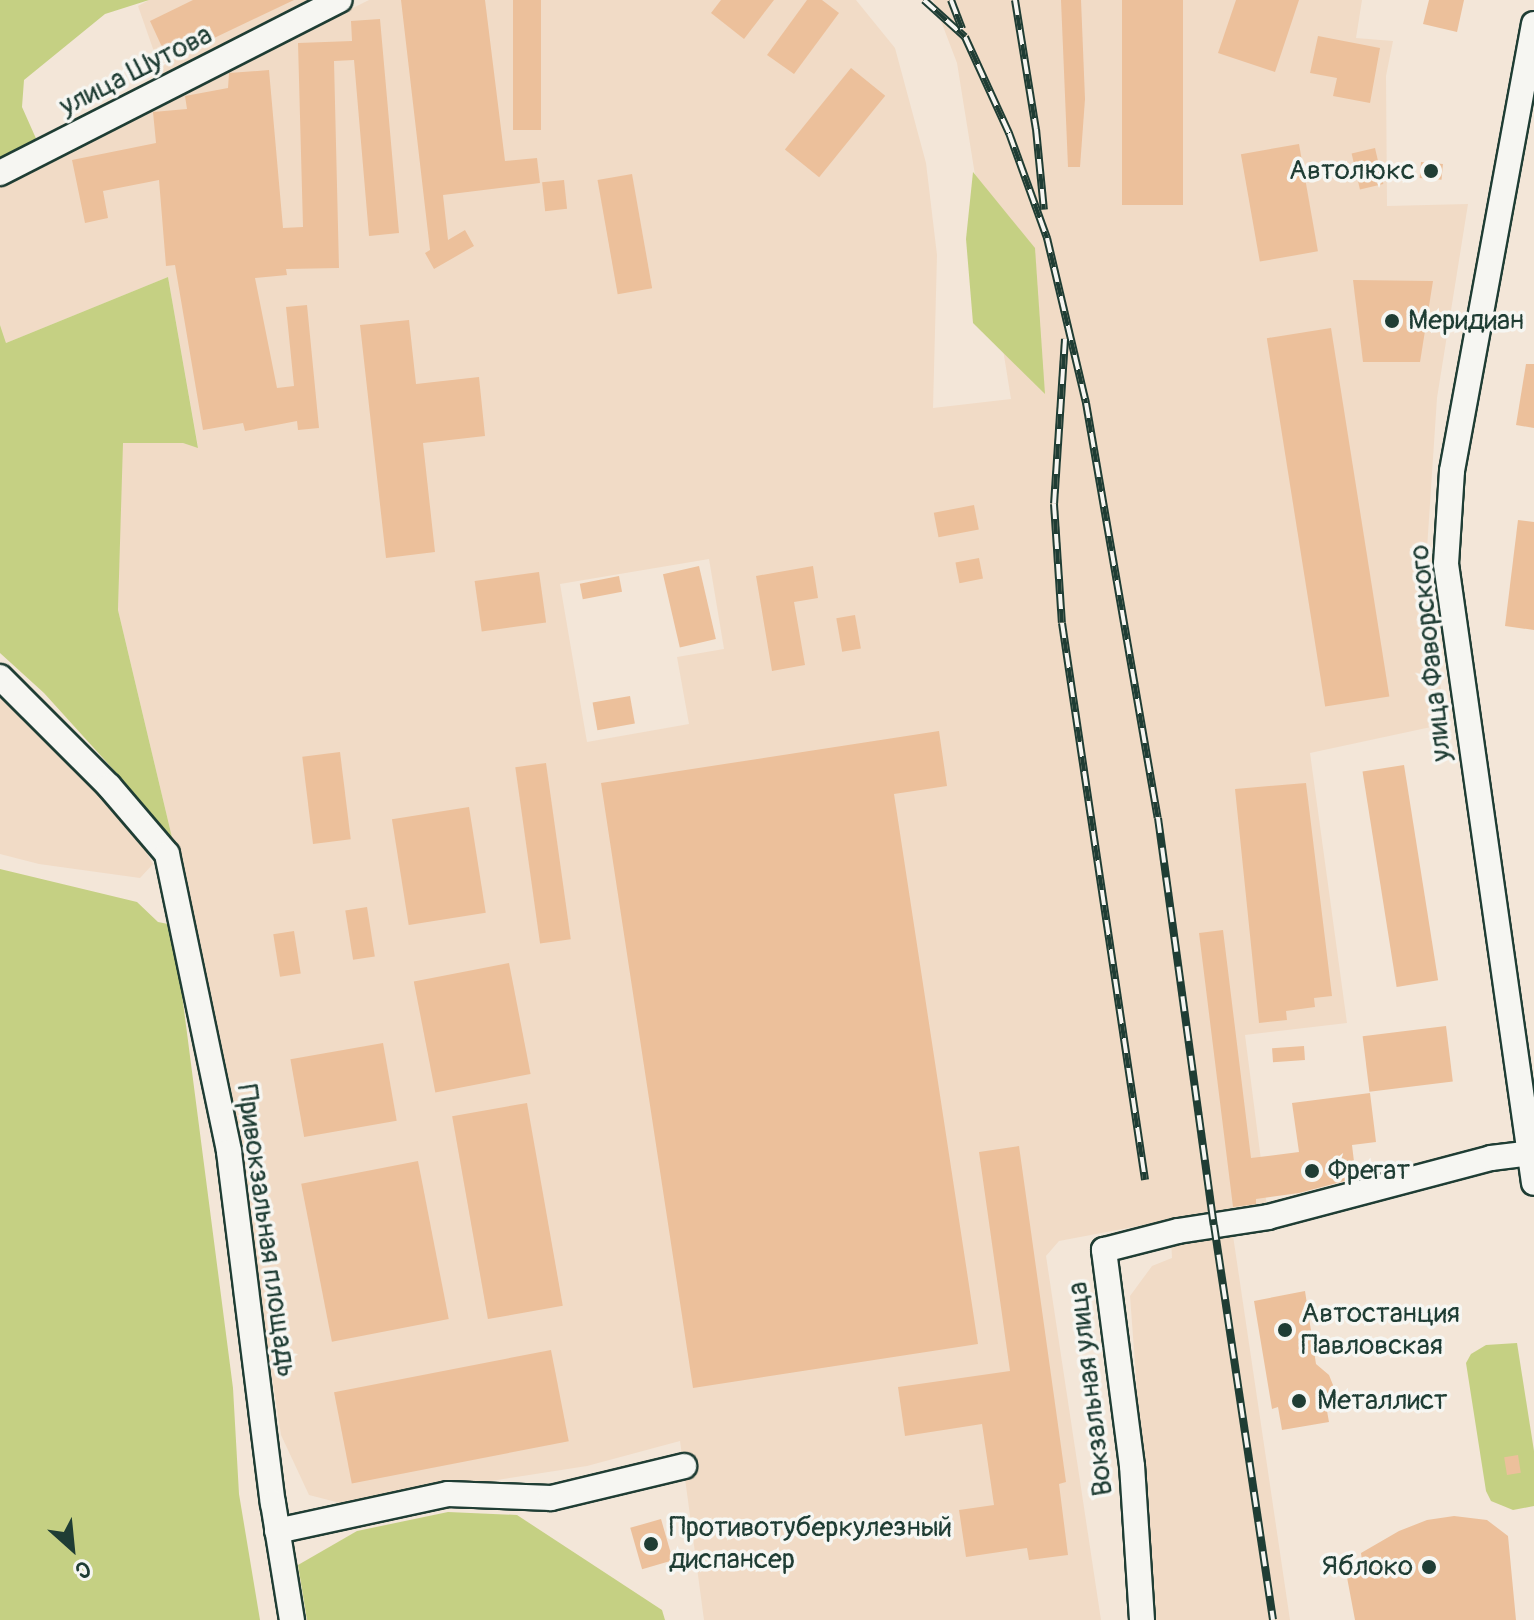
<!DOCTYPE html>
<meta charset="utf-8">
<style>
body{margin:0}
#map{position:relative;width:1534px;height:1620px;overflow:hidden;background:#f3e6d8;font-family:Pangolin,sans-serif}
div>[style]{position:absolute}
.built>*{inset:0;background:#f1dbc6}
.green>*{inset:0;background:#c5d083}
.building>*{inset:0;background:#ecc09b;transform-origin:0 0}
.roads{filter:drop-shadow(2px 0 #1f3d34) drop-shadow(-2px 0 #1f3d34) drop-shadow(0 2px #1f3d34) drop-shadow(0 -2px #1f3d34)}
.minor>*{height:24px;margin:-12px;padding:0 12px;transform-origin:12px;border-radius:12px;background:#f6f6f2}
.rail>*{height:8px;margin-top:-4px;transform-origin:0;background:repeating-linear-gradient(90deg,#f6f6f2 0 15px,#1f3d34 0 30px);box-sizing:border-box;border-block:2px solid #1f3d34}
.dots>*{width:22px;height:22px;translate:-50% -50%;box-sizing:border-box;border:4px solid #f6f6f2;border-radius:50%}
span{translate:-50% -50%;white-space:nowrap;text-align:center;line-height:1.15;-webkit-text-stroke:7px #f6f6f2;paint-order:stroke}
.street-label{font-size:28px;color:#1f3d34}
.poi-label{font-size:28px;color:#1f3d34}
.right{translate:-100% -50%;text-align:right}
.left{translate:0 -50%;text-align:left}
.north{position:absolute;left:32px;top:1508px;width:80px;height:80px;-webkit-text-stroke:6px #f6f6f2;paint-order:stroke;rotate:153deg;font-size:22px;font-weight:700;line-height:32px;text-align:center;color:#1f3d34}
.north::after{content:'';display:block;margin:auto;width:28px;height:36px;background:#1f3d34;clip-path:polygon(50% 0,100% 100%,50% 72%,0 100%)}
</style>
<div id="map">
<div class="built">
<i style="clip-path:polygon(149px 0,333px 0,165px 83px,138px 6px)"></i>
<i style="clip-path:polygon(evenodd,369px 0,856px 0,895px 48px,926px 163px,937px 255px,933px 408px,1011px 399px,957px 63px,933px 0,1362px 0,1356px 38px,1393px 41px,1386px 76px,1387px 206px,1468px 204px,1437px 398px,1426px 564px,1445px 724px,1310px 753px,1347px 1023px,1245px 1035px,1267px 1207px,1231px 1222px,1290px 1620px,1154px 1620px,1130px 1296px,1152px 1266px,1172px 1258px,1170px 1220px,1059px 1241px,1046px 1256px,1101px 1620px,704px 1620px,680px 1441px,587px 1466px,344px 1504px,309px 1495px,281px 1435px,240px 1174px,175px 850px,118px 610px,122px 443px,183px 443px,198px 447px,168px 277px,6px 343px,0 325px,0 183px,369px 0,709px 559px,724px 649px,677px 657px,689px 724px,587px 742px,560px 584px,709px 559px)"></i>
<i style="clip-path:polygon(0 691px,120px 808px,153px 864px,140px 878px,39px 864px,0 854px)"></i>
</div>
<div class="green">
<i style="clip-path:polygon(0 0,149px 0,105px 14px,24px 80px,22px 107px,38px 143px,0 161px)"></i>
<i style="clip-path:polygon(973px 172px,1035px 248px,1045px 394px,973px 323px,966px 239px)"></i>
<i style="clip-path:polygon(168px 277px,198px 448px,183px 443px,123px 443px,118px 610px,175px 850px,121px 778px,44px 693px,0 653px,0 325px,6px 343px)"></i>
<i style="clip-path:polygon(0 869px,137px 902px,158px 922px,173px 925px,233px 1388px,239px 1494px,260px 1620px,0 1620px)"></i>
<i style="clip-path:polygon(1517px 1343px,1534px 1451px,1534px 1506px,1513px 1510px,1491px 1501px,1486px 1491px,1466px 1363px,1471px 1354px,1486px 1345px)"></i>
<i style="clip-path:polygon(448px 1512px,517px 1515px,662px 1610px,665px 1620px,307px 1620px,298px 1565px,357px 1531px)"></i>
</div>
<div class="building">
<i style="clip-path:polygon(193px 0,294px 0,168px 60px,150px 21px)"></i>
<i style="clip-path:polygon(401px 0,485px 0,505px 161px,537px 158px,540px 183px,443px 195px,448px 240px,465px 230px,474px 246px,434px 269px,425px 253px,430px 250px)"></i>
<i style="left:513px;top:0;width:28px;height:130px"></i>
<i style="clip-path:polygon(721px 0,774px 0,744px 39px,711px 13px)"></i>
<i style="clip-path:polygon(807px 0,822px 0,839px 13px,794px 74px,767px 55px)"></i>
<i style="clip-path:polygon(1061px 0,1081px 0,1085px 99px,1080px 167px,1068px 167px)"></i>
<i style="left:1122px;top:0;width:61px;height:205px"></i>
<i style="clip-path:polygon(1236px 0,1299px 0,1275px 72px,1218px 53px)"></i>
<i style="clip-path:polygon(1429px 0,1464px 0,1457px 32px,1423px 24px)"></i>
<i style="clip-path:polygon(380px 19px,399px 233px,369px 236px,354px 60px,334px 61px,339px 268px,286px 269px,287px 275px,255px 278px,277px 388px,294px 386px,286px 307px,307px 305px,319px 428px,298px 430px,297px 421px,245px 431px,243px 423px,203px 430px,175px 265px,166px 266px,159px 180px,103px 191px,108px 218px,85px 223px,72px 160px,156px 143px,153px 112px,187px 109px,185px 96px,228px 88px,229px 73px,269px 70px,283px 228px,303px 227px,298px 43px,352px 41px,351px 21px)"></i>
<i style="clip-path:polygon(1318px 36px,1380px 48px,1370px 103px,1333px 96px,1337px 78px,1310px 73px)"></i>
<i style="left:851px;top:68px;width:44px;height:105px;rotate:39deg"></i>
<i style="left:1299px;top:144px;width:109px;height:59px;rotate:80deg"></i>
<i style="left:1375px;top:148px;width:37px;height:24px;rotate:77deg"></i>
<i style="left:1421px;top:162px;width:22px;height:16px;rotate:5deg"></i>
<i style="left:632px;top:174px;width:116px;height:35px;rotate:80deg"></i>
<i style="left:564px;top:180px;width:29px;height:22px;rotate:84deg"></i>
<i style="clip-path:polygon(1353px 280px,1433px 281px,1420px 362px,1363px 362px)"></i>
<i style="clip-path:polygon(409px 320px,416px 384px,479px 377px,485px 436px,423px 443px,435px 552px,386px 558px,360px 325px)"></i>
<i style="left:1331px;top:328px;width:373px;height:65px;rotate:81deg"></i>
<i style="clip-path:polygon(1526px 364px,1534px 364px,1534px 428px,1516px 425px)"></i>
<i style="left:974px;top:505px;width:25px;height:41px;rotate:79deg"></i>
<i style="clip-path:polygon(1518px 520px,1534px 522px,1534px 630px,1505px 626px)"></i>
<i style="left:979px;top:558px;width:21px;height:24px;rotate:79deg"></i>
<i style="left:699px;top:566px;width:75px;height:37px;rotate:77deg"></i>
<i style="clip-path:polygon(813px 566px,818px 598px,794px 602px,805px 665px,772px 671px,756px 576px)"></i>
<i style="left:539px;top:572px;width:51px;height:65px;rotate:82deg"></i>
<i style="left:619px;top:576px;width:16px;height:40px;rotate:79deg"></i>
<i style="left:855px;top:615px;width:34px;height:19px;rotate:80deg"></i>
<i style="left:630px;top:696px;width:28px;height:38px;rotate:80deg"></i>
<i style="clip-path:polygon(939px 731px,947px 786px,894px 794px,978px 1344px,693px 1388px,601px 783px)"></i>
<i style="left:340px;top:752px;width:88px;height:38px;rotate:83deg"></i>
<i style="left:546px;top:763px;width:178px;height:31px;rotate:82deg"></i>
<i style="left:1404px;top:765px;width:218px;height:42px;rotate:81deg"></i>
<i style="clip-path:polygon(1306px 783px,1332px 996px,1314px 998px,1315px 1007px,1286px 1011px,1287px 1020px,1259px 1023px,1235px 789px)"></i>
<i style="left:469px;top:807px;width:107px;height:78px;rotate:81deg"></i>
<i style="left:367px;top:907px;width:50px;height:22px;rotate:81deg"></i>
<i style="clip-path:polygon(1223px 930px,1251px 1158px,1299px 1152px,1292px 1103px,1370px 1093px,1376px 1142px,1352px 1145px,1356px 1178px,1299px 1193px,1256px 1199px,1256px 1204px,1233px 1207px,1199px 933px)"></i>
<i style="left:294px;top:931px;width:43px;height:21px;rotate:81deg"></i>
<i style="left:509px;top:963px;width:113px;height:97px;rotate:79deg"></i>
<i style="left:1446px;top:1026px;width:56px;height:84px;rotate:83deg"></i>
<i style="left:383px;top:1043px;width:79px;height:94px;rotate:80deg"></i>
<i style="left:1304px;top:1046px;width:14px;height:32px;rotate:86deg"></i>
<i style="left:527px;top:1103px;width:206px;height:76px;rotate:80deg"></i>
<i style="clip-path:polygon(1019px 1146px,1066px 1482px,1059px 1484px,1068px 1555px,1029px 1560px,1027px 1548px,966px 1557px,959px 1510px,994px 1505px,982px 1424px,905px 1436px,898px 1387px,1010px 1371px,979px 1152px)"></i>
<i style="left:418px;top:1161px;width:161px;height:119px;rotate:79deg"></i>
<i style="clip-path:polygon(1305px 1291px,1316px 1364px,1329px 1375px,1333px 1385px,1327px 1411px,1329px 1422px,1282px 1430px,1278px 1407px,1272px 1409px,1254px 1301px)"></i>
<i style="left:551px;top:1350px;width:93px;height:221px;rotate:79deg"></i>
<i style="left:1518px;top:1455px;width:18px;height:14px;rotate:81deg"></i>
<i style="clip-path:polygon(1454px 1516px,1487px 1520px,1508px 1536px,1516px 1620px,1355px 1620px,1346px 1572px,1351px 1562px,1362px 1561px,1361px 1553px,1399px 1531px,1427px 1520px)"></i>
<i style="left:661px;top:1519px;width:43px;height:32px;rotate:74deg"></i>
</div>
<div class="roads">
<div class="minor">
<i style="left:1534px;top:24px;width:454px;rotate:100.4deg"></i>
<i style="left:1452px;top:471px;width:93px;rotate:93.7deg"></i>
<i style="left:1446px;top:564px;width:625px;rotate:81.91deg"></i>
<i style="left:0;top:173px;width:381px;rotate:-27deg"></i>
<i style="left:0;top:677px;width:154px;rotate:45deg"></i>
<i style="left:109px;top:786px;width:89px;rotate:49.5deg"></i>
<i style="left:167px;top:854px;width:304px;rotate:78.2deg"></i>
<i style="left:229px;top:1152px;width:354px;rotate:82.9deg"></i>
<i style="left:273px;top:1503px;width:119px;rotate:80.8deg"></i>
<i style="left:277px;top:1531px;width:175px;rotate:-12.2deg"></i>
<i style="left:448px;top:1494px;width:103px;rotate:2.2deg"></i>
<i style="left:551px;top:1498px;width:137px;rotate:-13.5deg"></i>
<i style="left:1142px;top:1620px;width:154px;rotate:-93.7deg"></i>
<i style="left:1132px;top:1466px;width:218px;rotate:-97.4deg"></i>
<i style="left:1104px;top:1250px;width:76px;rotate:-14.4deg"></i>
<i style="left:1178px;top:1231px;width:91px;rotate:-8.8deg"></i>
<i style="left:1268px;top:1217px;width:231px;rotate:-14.8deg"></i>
<i style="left:1491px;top:1158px;width:38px;rotate:-7deg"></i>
</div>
</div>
<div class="rail">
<i style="left:924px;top:0;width:55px;rotate:42.1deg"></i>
<i style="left:965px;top:37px;width:106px;rotate:65.4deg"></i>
<i style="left:1009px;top:133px;width:112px;rotate:70.1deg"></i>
<i style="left:1047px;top:238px;width:170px;rotate:76.7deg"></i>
<i style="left:1086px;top:403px;width:421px;rotate:80.2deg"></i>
<i style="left:1158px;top:818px;width:411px;rotate:82.2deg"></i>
<i style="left:1214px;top:1225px;width:399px;rotate:81.5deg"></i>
<i style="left:951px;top:0;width:31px;rotate:69deg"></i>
<i style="left:1015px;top:0;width:131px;rotate:80.8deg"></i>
<i style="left:1036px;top:129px;width:81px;rotate:84.4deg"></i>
<i style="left:1065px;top:339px;width:165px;rotate:93.8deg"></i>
<i style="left:1054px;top:504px;width:119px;rotate:86.2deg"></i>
<i style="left:1062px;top:623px;width:563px;rotate:81.52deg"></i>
</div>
<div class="dots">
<i style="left:1431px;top:171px;background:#1f3d34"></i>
<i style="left:1392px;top:321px;background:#1f3d34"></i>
<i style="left:1312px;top:1171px;background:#1f3d34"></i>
<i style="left:1285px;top:1330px;background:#1f3d34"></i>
<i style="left:1299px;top:1401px;background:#1f3d34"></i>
<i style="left:651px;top:1544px;background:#1f3d34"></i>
<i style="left:1429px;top:1567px;background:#1f3d34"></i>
</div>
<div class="street-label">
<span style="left:136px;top:71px;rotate:-27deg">улица Шутова</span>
<span style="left:1431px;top:653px;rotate:-96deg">улица Фаворского</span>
<span style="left:266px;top:1231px;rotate:82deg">Привокзальная площадь</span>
<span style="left:1091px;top:1389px;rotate:-97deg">Вокзальная улица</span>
</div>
<div class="poi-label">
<span class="right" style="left:1415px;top:171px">Автолюкс</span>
<span class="left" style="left:1408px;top:321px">Меридиан</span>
<span class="left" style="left:1328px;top:1171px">Фрегат</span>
<span class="left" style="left:1301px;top:1330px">Автостанция<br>Павловская</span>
<span class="left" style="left:1317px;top:1401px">Металлист</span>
<span class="left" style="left:669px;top:1544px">Противотуберкулезный<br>диспансер</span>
<span class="right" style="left:1413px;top:1567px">Яблоко</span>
</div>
<div class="north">С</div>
</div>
